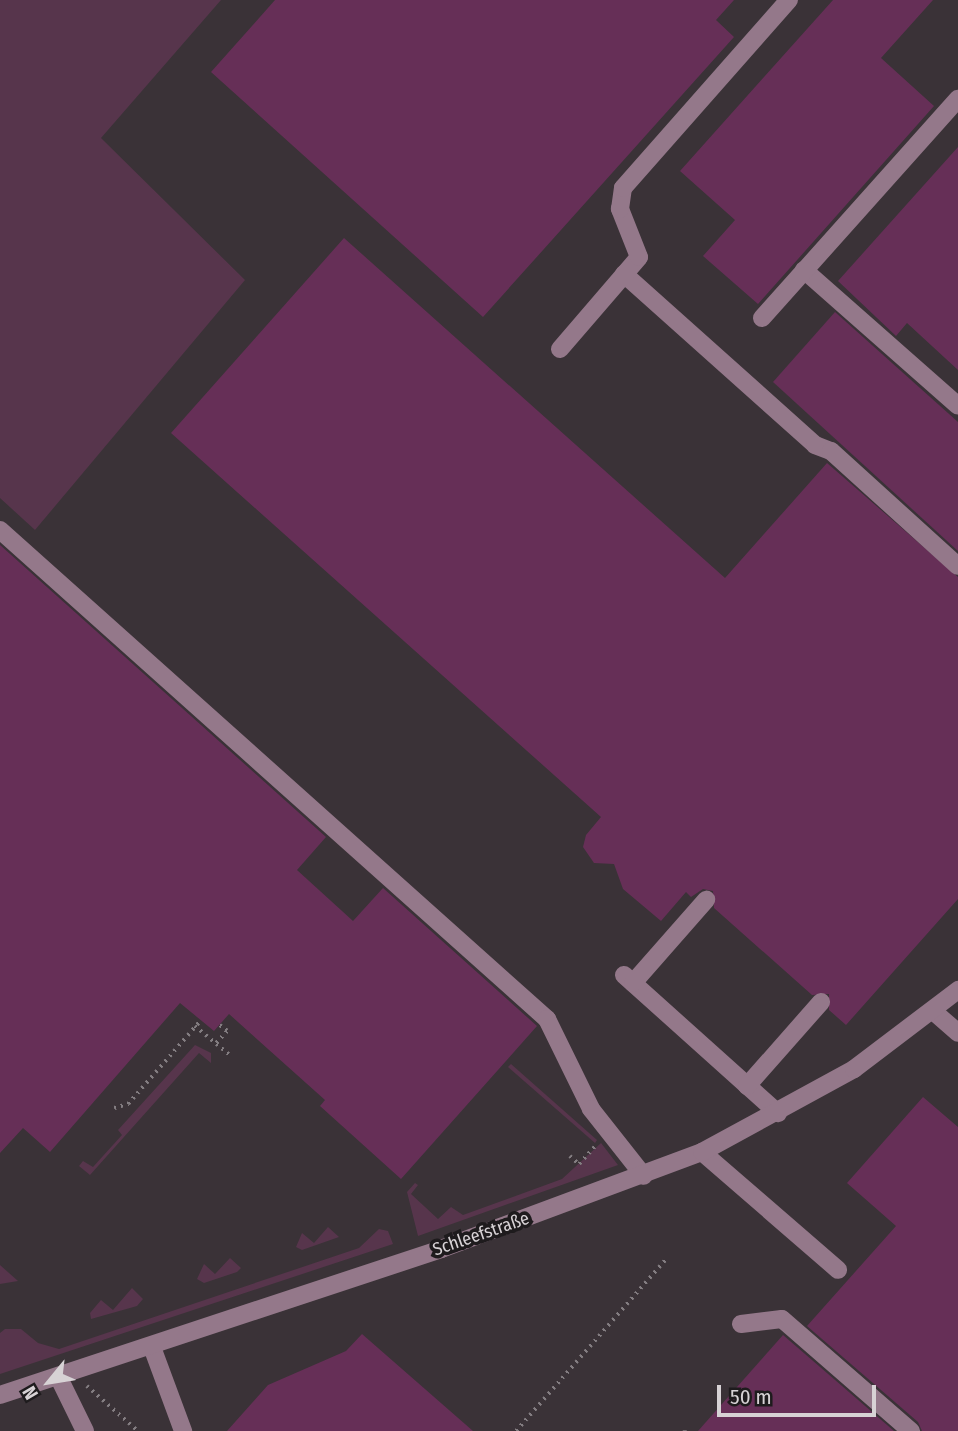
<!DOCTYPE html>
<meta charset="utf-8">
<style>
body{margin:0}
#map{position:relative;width:958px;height:1431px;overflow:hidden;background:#3a3237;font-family:"Fira Sans Condensed",sans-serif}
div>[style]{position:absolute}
.green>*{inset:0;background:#57354c}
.building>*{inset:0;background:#662f57}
.path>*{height:3.5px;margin-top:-1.75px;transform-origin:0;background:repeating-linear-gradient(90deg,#837d81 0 2px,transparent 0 7px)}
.minor>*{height:18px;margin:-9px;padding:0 9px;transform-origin:9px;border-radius:9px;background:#94788a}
span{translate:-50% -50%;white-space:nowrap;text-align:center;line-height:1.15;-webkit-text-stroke:7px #1e1b1d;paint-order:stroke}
.street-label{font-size:18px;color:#d7d2d5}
.north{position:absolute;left:14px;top:1347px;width:70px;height:70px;-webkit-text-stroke:5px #1e1b1d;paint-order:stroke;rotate:240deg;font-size:19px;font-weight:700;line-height:28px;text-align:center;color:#d7d2d5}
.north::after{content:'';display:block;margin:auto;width:24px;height:32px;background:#d7d2d5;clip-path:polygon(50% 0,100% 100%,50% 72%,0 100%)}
.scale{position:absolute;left:717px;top:1385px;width:159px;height:32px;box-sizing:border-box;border:4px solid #d7d2d5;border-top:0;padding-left:9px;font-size:21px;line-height:24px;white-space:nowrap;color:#d7d2d5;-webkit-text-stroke:5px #1e1b1d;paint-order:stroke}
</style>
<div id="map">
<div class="green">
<i style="clip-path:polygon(0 0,221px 0,101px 138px,245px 280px,35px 530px,0 498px)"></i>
<i style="clip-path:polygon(195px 1045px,211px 1053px,211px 1063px,199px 1053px,90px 1175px,79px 1166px,83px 1161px,93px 1167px,122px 1135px,118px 1130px)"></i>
<i style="clip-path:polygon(511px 1064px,597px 1140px,595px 1143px,508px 1067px)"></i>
<i style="clip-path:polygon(601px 1143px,618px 1165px,418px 1236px,407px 1192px,415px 1183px,418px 1185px,411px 1194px,438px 1219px,451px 1207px,463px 1215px,562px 1179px)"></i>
<i style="clip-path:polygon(328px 1227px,339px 1237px,302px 1250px,296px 1247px,302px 1233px,314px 1243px)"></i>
<i style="clip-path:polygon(379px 1229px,388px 1231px,393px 1244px,0 1374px,0 1333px,5px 1329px,21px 1329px,38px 1343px,59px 1349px,359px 1248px)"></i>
<i style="clip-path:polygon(230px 1258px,241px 1268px,237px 1272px,204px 1283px,197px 1279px,204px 1264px,215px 1274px)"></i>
<i style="clip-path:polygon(0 1265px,18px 1281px,0 1284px)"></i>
<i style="clip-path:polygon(132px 1288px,143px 1299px,137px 1306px,91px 1319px,90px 1313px,101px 1300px,113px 1310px)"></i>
</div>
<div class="building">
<i style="clip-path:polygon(275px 0,734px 0,716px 20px,734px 37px,483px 317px,211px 72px)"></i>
<i style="clip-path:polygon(833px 0,933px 0,881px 58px,934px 106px,758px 304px,703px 256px,735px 220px,680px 171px)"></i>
<i style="clip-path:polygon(958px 147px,958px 370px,907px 323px,896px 336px,838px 281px)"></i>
<i style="clip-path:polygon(344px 238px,725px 578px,827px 463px,958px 577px,958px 899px,846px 1025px,829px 1010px,829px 994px,812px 995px,714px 908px,713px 891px,703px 889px,691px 897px,686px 892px,661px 921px,623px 889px,614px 864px,594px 863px,583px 847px,586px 835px,601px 817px,171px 433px)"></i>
<i style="clip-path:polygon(835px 312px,958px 422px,958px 551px,773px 382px)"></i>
<i style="clip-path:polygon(0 545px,326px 837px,297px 870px,353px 921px,383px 888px,537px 1026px,401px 1179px,320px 1106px,325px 1100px,229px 1014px,214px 1031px,180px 1003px,50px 1152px,23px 1128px,0 1153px)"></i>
<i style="clip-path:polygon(923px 1097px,958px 1127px,958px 1431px,922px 1431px,918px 1422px,807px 1326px,896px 1226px,847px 1183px)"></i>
<i style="clip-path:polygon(362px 1334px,473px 1431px,227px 1431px,268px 1385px,346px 1351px)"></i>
<i style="clip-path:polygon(783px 1335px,894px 1431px,698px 1431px)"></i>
</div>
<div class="path">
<i style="left:195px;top:1026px;width:47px;rotate:39.8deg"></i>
<i style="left:216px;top:1043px;width:16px;rotate:-47deg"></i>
<i style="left:227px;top:1031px;width:10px;rotate:-143deg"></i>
<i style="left:114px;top:1108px;width:15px;rotate:-16deg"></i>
<i style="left:128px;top:1104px;width:111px;rotate:-49deg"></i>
<i style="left:570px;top:1156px;width:12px;rotate:42deg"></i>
<i style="left:579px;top:1164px;width:25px;rotate:-48deg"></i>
<i style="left:87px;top:1386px;width:68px;rotate:41.4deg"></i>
<i style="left:685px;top:1430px;width:1px;rotate:90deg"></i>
<i style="left:516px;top:1431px;width:230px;rotate:-48.9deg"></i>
</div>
<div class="minor">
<i style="left:804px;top:270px;width:205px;rotate:41.4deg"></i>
<i style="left:624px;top:274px;width:256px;rotate:41.8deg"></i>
<i style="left:815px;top:445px;width:17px;rotate:21deg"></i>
<i style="left:831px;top:451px;width:171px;rotate:42.2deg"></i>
<i style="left:762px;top:318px;width:294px;rotate:-48.2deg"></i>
<i style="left:560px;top:349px;width:121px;rotate:-49.3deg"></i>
<i style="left:639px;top:257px;width:52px;rotate:-111.6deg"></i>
<i style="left:620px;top:209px;width:21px;rotate:-82deg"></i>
<i style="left:623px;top:188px;width:251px;rotate:-48.6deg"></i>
<i style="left:0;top:530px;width:734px;rotate:41.8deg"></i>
<i style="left:547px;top:1019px;width:100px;rotate:63.9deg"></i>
<i style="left:591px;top:1109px;width:85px;rotate:51.7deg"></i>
<i style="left:624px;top:975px;width:207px;rotate:41.9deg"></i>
<i style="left:633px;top:983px;width:111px;rotate:-48.7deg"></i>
<i style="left:933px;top:1011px;width:33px;rotate:41deg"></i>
<i style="left:747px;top:1086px;width:112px;rotate:-48.6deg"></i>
<i style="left:702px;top:1152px;width:180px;rotate:40.9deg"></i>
<i style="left:741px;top:1324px;width:41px;rotate:-7deg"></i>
<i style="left:782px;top:1319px;width:171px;rotate:41deg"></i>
<i style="left:152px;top:1347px;width:90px;rotate:69.7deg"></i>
<i style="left:59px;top:1378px;width:59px;rotate:63.9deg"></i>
<i style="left:0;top:1395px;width:465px;rotate:-18.3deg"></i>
<i style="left:441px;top:1249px;width:278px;rotate:-20.4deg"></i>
<i style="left:702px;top:1152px;width:173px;rotate:-28.6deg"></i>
<i style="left:854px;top:1069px;width:131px;rotate:-37.2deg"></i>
</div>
<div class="street-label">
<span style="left:481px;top:1234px;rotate:-19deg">Schleefstraße</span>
</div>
<div class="north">N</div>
<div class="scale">50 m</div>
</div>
